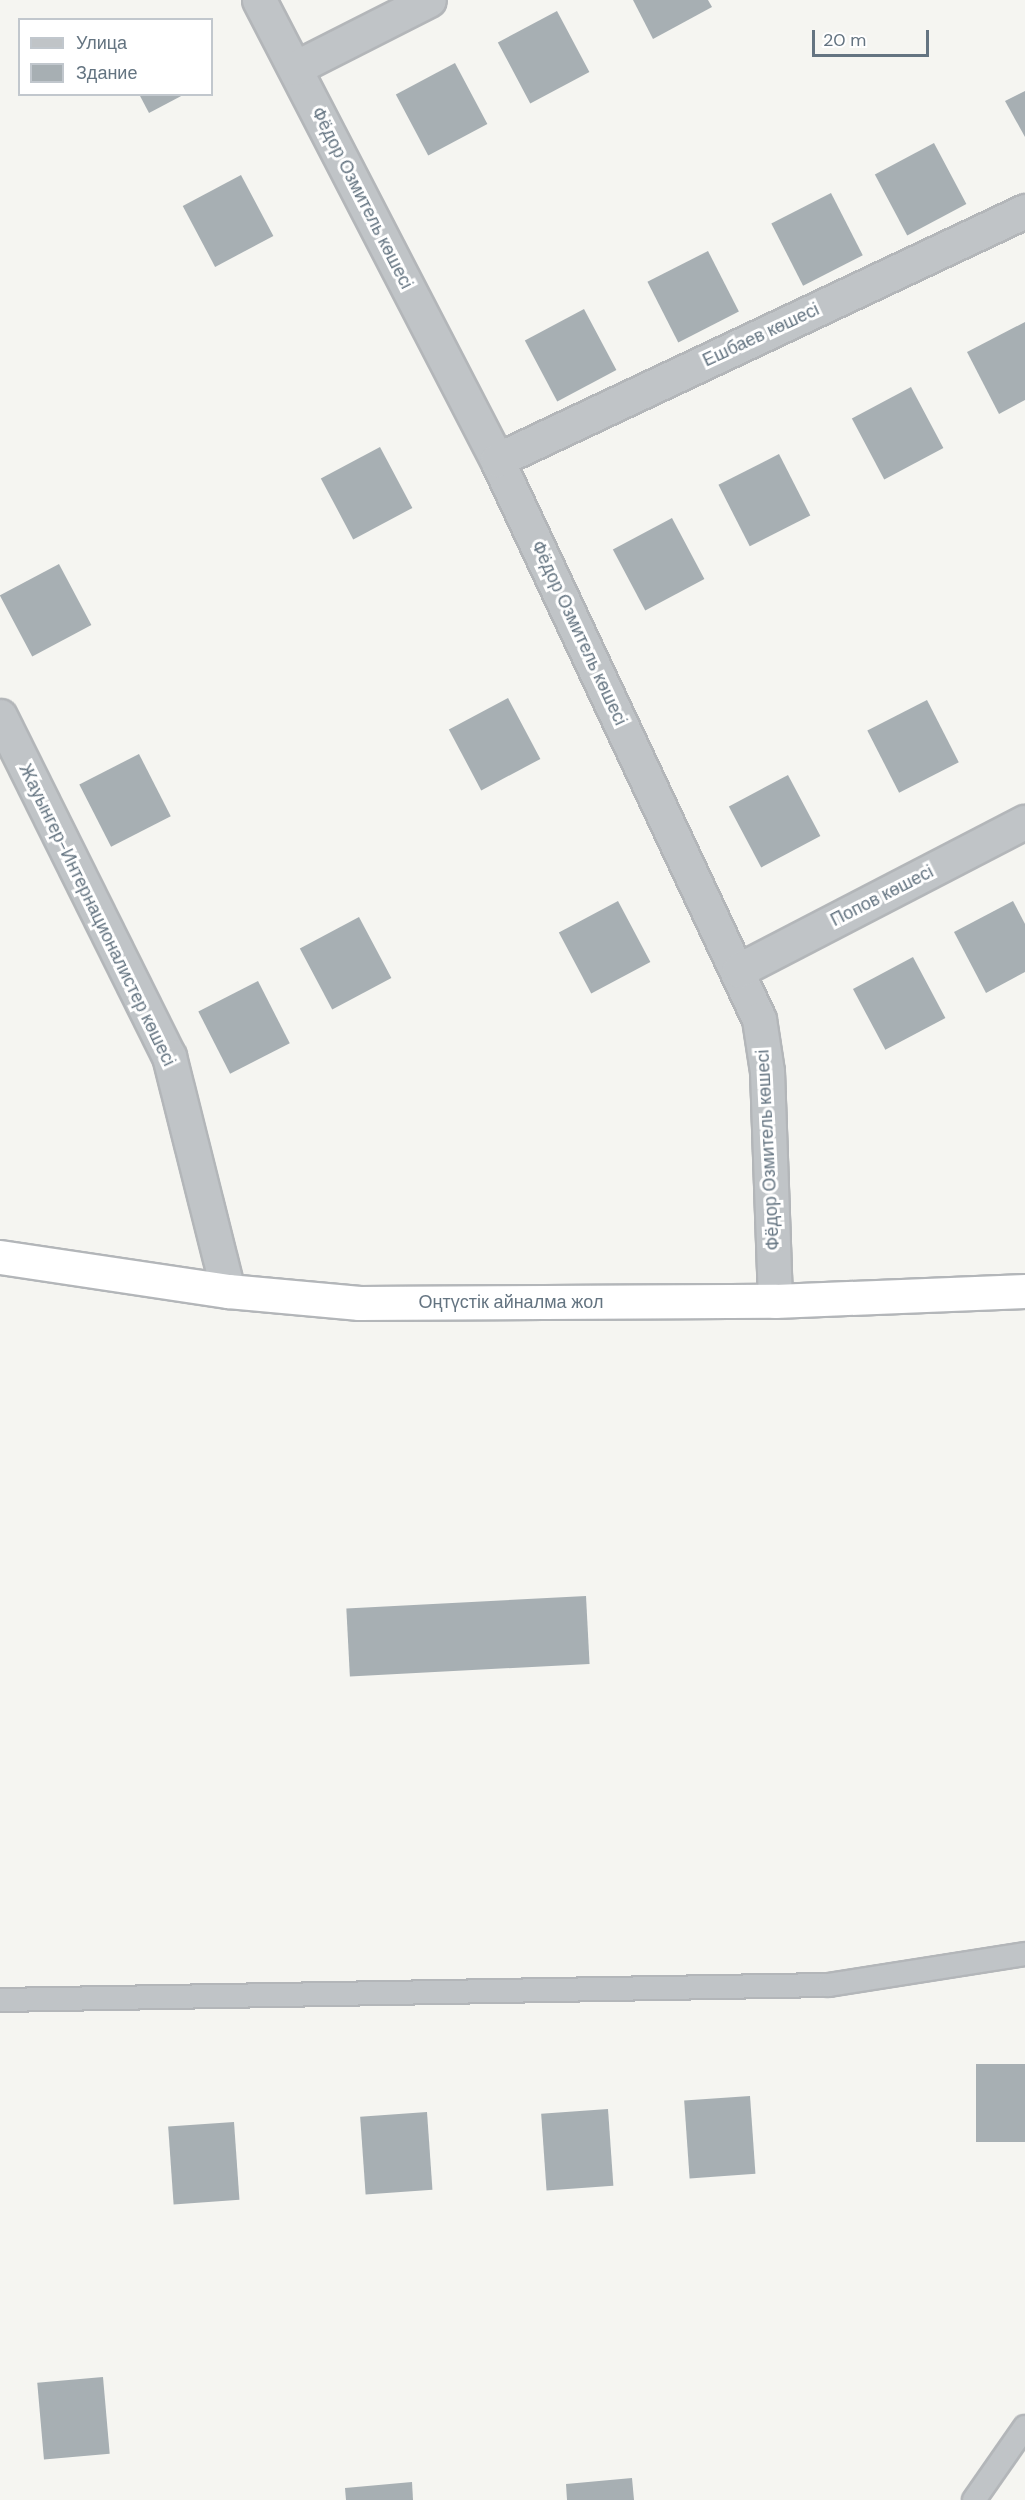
<!DOCTYPE html>
<meta charset="utf-8">
<style>
body{margin:0}
#map{position:relative;width:1025px;height:2500px;overflow:hidden;background:#f5f5f1;font-family:"DM Sans",sans-serif}
div>[style]{position:absolute}
.building>*{inset:0;background:#a7afb3;transform-origin:0 0}
.roads{filter:drop-shadow(2px 0 #b3b6b9) drop-shadow(-2px 0 #b3b6b9) drop-shadow(0 2px #b3b6b9) drop-shadow(0 -2px #b3b6b9)}
.service>*{height:22px;margin:-11px;padding:0 11px;transform-origin:11px;border-radius:11px;background:#c0c4c7}
.minor>*{height:33px;margin:-16.5px;padding:0 16.5px;transform-origin:16.5px;border-radius:16.5px;background:#c0c4c7}
.trunk>*{height:33px;margin:-16.5px;padding:0 16.5px;transform-origin:16.5px;border-radius:16.5px;background:#fff}
span{translate:-50% -50%;white-space:nowrap;text-align:center;line-height:1.15;-webkit-text-stroke:6px #fff;paint-order:stroke}
.street-label{font-size:18px;color:#647481}
.legend{position:absolute;left:18px;top:18px;width:195px;height:78px;box-sizing:border-box;background:#fff;border:2px solid #c1c7cd;margin:0;padding:8px 10px;list-style:none;font-size:18px;color:#647481}
.legend li{display:flex;align-items:center;gap:12px;height:30px}
.legend b{width:30px;border:2px solid #c1c7cd}
.scale{position:absolute;left:812px;top:30px;width:117px;height:27px;box-sizing:border-box;border:3px solid #647481;border-top:0;padding-left:8px;font-size:18px;line-height:21px;white-space:nowrap;color:#647481;-webkit-text-stroke:4px #fff;paint-order:stroke}
</style>
<div id="map">
<div class="building">
<i style="clip-path:polygon(633px 0,708px 0,712px 7px,653px 39px)"></i>
<i style="left:557px;top:11px;width:69px;height:67px;rotate:62deg"></i>
<i style="left:455px;top:63px;width:69px;height:67px;rotate:62deg"></i>
<i style="clip-path:polygon(1025px 91px,1025px 137px,1005px 101px)"></i>
<i style="clip-path:polygon(139px 94px,185px 94px,149px 113px)"></i>
<i style="left:934px;top:143px;width:69px;height:67px;rotate:62deg"></i>
<i style="left:241px;top:175px;width:69px;height:66px;rotate:62deg"></i>
<i style="left:831px;top:193px;width:70px;height:67px;rotate:63deg"></i>
<i style="left:708px;top:251px;width:68px;height:68px;rotate:63deg"></i>
<i style="left:584px;top:309px;width:69px;height:67px;rotate:62deg"></i>
<i style="clip-path:polygon(1025px 322px,1025px 400px,999px 414px,967px 352px)"></i>
<i style="left:911px;top:387px;width:69px;height:67px;rotate:62deg"></i>
<i style="left:380px;top:447px;width:69px;height:67px;rotate:62deg"></i>
<i style="left:779px;top:454px;width:69px;height:68px;rotate:63deg"></i>
<i style="left:672px;top:518px;width:69px;height:67px;rotate:62deg"></i>
<i style="left:59px;top:564px;width:69px;height:67px;rotate:62deg"></i>
<i style="left:508px;top:698px;width:69px;height:67px;rotate:62deg"></i>
<i style="left:927px;top:700px;width:70px;height:67px;rotate:63deg"></i>
<i style="left:139px;top:754px;width:70px;height:67px;rotate:63deg"></i>
<i style="left:788px;top:775px;width:69px;height:67px;rotate:62deg"></i>
<i style="left:618px;top:901px;width:69px;height:67px;rotate:62deg"></i>
<i style="clip-path:polygon(1013px 901px,1025px 924px,1025px 972px,986px 993px,954px 932px)"></i>
<i style="left:359px;top:917px;width:69px;height:67px;rotate:62deg"></i>
<i style="left:913px;top:957px;width:69px;height:68px;rotate:62deg"></i>
<i style="left:258px;top:981px;width:70px;height:67px;rotate:63deg"></i>
<i style="left:586px;top:1596px;width:68px;height:240px;rotate:87deg"></i>
<i style="left:1025px;top:2064px;width:78px;height:49px;rotate:90deg"></i>
<i style="left:750px;top:2096px;width:78px;height:66px;rotate:86deg"></i>
<i style="left:608px;top:2109px;width:77px;height:67px;rotate:86deg"></i>
<i style="left:427px;top:2112px;width:78px;height:67px;rotate:86deg"></i>
<i style="left:234px;top:2122px;width:78px;height:66px;rotate:86deg"></i>
<i style="left:103px;top:2377px;width:77px;height:66px;rotate:85deg"></i>
<i style="clip-path:polygon(632px 2478px,634px 2500px,567px 2500px,566px 2484px)"></i>
<i style="clip-path:polygon(412px 2482px,413px 2500px,346px 2500px,345px 2488px)"></i>
</div>
<div class="roads">
<div class="service">
<i style="left:0;top:2000px;width:829px;rotate:-1.04deg"></i>
<i style="left:829px;top:1985px;width:198px;rotate:-9deg"></i>
<i style="left:974px;top:2500px;width:89px;rotate:-55.1deg"></i>
</div>
<div class="minor">
<i style="left:259px;top:0;width:518px;rotate:62.64deg"></i>
<i style="left:497px;top:460px;width:617px;rotate:64.89deg"></i>
<i style="left:759px;top:1019px;width:53px;rotate:81.3deg"></i>
<i style="left:767px;top:1071px;width:230px;rotate:88deg"></i>
<i style="left:295px;top:68px;width:150px;rotate:-26.9deg"></i>
<i style="left:497px;top:460px;width:584px;rotate:-25.25deg"></i>
<i style="left:0;top:716px;width:380px;rotate:63.6deg"></i>
<i style="left:169px;top:1056px;width:242px;rotate:75.9deg"></i>
<i style="left:739px;top:970px;width:322px;rotate:-27.4deg"></i>
</div>
<div class="trunk">
<i style="left:0;top:1257px;width:231px;rotate:8.5deg"></i>
<i style="left:228px;top:1291px;width:132px;rotate:5.2deg"></i>
<i style="left:359px;top:1303px;width:416px;rotate:-0.3deg"></i>
<i style="left:775px;top:1301px;width:250px;rotate:-2.3deg"></i>
</div>
</div>
<div class="street-label">
<span style="left:362px;top:198px;rotate:63deg">Фёдор Озмитель көшесі</span>
<span style="left:761px;top:335px;rotate:-25deg">Ешбаев көшесі</span>
<span style="left:579px;top:633px;rotate:65deg">Фёдор Озмитель көшесі</span>
<span style="left:882px;top:896px;rotate:-27deg">Попов көшесі</span>
<span style="left:97px;top:915px;rotate:64deg">Жауынгер-Интернационалистер көшесі</span>
<span style="left:768px;top:1150px;rotate:-93deg">Фёдор Озмитель көшесі</span>
<span style="left:511px;top:1302px">Оңтүстік айналма жол</span>
</div>
<ul class="legend">
<li><b style="height:8px;background:#c0c4c7"></b>Улица</li>
<li><b style="height:16px;background:#a7afb3"></b>Здание</li>
</ul>
<div class="scale">20 m</div>
</div>
